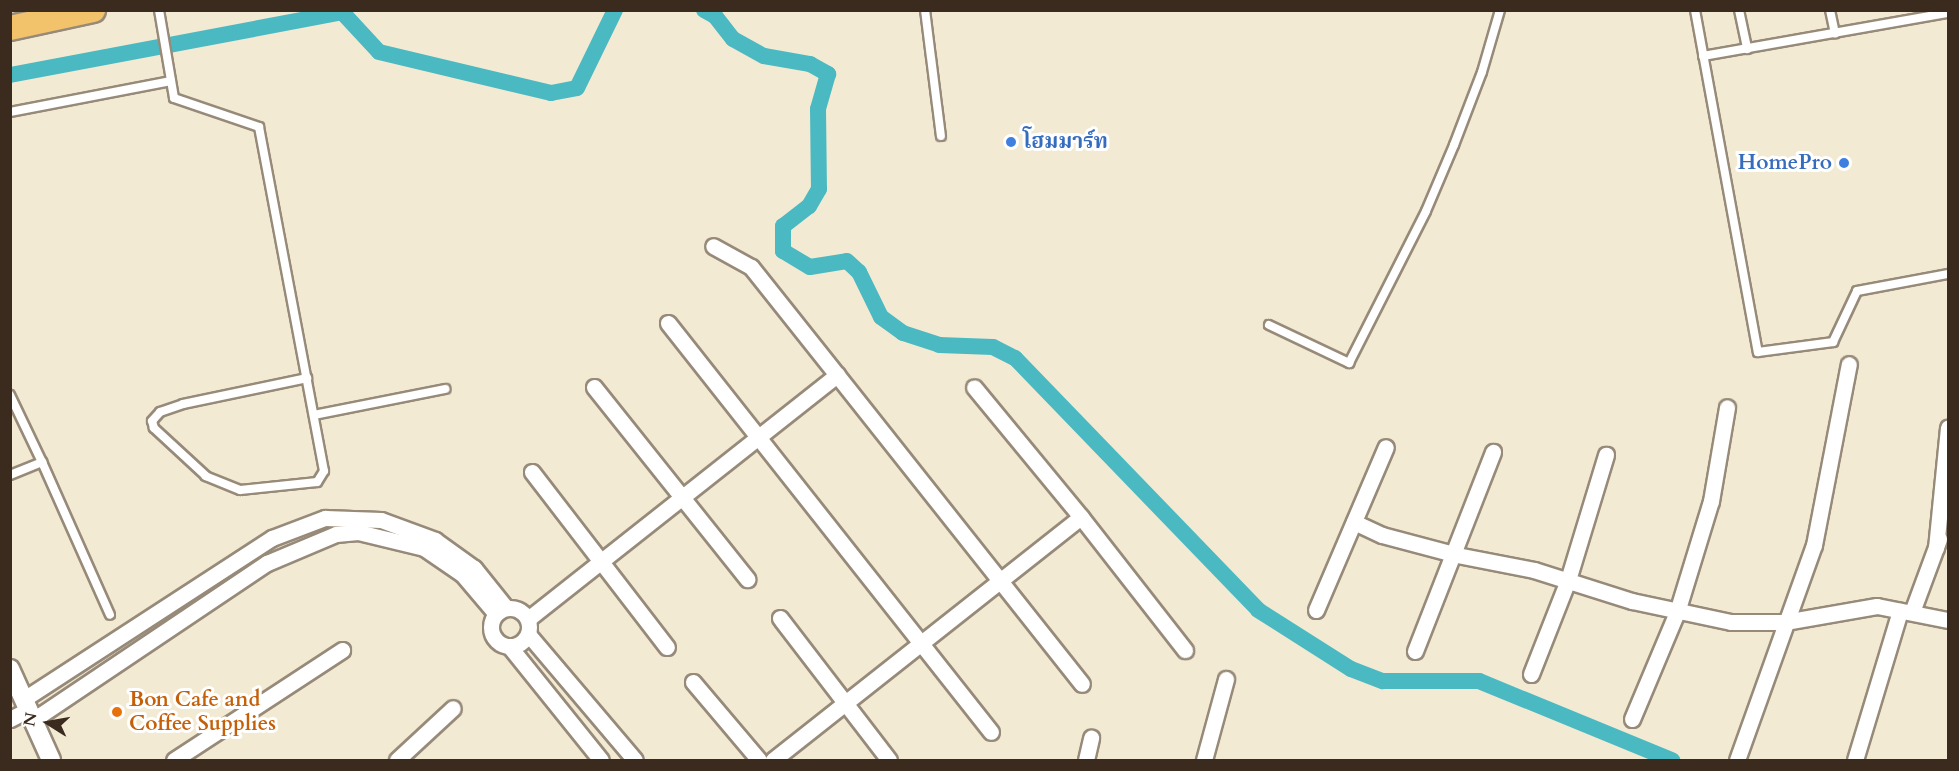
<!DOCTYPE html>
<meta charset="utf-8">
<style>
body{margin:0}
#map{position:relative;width:1959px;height:771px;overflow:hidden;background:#f3ead4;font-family:Cardo,"Noto Serif Thai",serif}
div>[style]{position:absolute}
.canal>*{height:16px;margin:-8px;padding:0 8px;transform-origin:8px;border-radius:8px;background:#4ab9c2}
.roads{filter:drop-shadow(2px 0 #978a79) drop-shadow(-2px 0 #978a79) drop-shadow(0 2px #978a79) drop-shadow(0 -2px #978a79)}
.service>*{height:8px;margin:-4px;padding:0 4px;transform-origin:4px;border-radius:4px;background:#fff}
.minor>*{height:15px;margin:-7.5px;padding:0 7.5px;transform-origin:7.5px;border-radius:7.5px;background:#fff}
.minor>.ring{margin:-7.5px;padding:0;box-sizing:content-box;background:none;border:15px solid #fff;border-radius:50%}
.tertiary>*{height:18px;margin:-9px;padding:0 9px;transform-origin:9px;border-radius:9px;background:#fff}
.trunk>*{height:24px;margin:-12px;padding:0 12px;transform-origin:12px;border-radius:12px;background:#f2c36a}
.dots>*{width:16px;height:16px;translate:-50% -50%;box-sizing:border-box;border:3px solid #fff;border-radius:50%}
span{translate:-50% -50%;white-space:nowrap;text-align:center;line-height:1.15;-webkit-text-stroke:6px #fff;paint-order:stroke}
.shop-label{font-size:21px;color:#366cbe;font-weight:700}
.left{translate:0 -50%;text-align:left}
.right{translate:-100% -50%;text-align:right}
.food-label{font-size:21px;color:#c56008;font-weight:700}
.frame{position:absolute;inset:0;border:12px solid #3b2a1e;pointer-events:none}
.north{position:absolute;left:18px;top:693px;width:60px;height:60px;-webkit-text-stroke:4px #fff;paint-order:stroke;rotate:281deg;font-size:16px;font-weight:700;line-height:24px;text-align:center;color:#3b2a1e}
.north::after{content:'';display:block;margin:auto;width:21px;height:27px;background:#3b2a1e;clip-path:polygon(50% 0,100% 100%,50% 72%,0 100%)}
</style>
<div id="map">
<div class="canal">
<i style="left:704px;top:10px;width:13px;rotate:29deg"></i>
<i style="left:715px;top:16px;width:29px;rotate:52deg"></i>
<i style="left:733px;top:39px;width:35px;rotate:29deg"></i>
<i style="left:764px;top:56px;width:47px;rotate:9.9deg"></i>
<i style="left:810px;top:64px;width:21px;rotate:29deg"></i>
<i style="left:828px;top:74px;width:36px;rotate:106deg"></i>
<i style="left:818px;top:109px;width:80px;rotate:89.3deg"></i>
<i style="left:819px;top:189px;width:20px;rotate:120deg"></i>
<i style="left:809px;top:206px;width:33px;rotate:142deg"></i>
<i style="left:783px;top:226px;width:25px;rotate:90deg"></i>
<i style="left:783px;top:251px;width:31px;rotate:31deg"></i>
<i style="left:810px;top:267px;width:37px;rotate:-9deg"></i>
<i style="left:847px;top:261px;width:16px;rotate:43deg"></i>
<i style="left:859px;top:272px;width:50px;rotate:63.9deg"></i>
<i style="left:881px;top:317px;width:27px;rotate:36deg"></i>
<i style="left:903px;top:333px;width:38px;rotate:18deg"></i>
<i style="left:939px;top:345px;width:54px;rotate:2.1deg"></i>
<i style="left:993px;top:347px;width:25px;rotate:27deg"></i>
<i style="left:1015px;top:358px;width:350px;rotate:46deg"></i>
<i style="left:1258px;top:610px;width:110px;rotate:32.4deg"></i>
<i style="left:1351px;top:669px;width:34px;rotate:21deg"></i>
<i style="left:1383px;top:681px;width:96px"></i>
<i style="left:1479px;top:681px;width:209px;rotate:22.3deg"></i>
<i style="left:10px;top:75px;width:338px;rotate:-10.7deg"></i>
<i style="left:342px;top:12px;width:54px;rotate:47.2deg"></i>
<i style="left:379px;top:52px;width:177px;rotate:13.4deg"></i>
<i style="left:551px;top:93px;width:26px;rotate:-11deg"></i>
<i style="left:577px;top:88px;width:87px;rotate:-64deg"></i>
</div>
<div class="roads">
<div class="service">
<i style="left:159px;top:10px;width:89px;rotate:80.3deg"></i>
<i style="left:174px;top:98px;width:90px;rotate:18.8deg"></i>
<i style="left:259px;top:127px;width:350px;rotate:79.3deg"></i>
<i style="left:324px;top:471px;width:13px;rotate:122deg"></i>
<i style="left:317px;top:482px;width:77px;rotate:174.1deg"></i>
<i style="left:240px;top:490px;width:37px;rotate:-158deg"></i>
<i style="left:206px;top:476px;width:71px;rotate:-137.3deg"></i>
<i style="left:154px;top:428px;width:7px;rotate:-106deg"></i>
<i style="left:152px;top:421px;width:12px;rotate:-48deg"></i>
<i style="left:160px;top:412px;width:24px;rotate:-19deg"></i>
<i style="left:183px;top:404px;width:127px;rotate:-11.8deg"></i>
<i style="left:925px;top:10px;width:127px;rotate:82.8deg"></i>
<i style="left:1695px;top:10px;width:348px;rotate:79.6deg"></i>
<i style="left:1758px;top:352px;width:76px;rotate:-7.6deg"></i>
<i style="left:1833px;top:342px;width:56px;rotate:-64.8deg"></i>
<i style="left:1857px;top:291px;width:93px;rotate:-10.6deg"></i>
<i style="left:1739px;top:10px;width:40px;rotate:78deg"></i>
<i style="left:1830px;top:10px;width:24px;rotate:78deg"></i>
<i style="left:1703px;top:56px;width:249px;rotate:-10deg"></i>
<i style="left:10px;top:112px;width:164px;rotate:-10.9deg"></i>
<i style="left:1269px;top:325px;width:89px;rotate:25.4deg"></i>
<i style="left:1349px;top:363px;width:170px;rotate:-63.1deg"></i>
<i style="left:1426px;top:211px;width:72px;rotate:-67deg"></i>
<i style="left:1454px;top:145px;width:78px;rotate:-69deg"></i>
<i style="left:1482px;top:72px;width:65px;rotate:-73.8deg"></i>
<i style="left:10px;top:395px;width:74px;rotate:64.5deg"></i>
<i style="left:314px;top:415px;width:134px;rotate:-11.2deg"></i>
<i style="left:10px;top:475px;width:35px;rotate:-22deg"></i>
<i style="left:42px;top:462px;width:167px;rotate:66deg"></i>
</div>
<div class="minor">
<i style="left:668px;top:323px;width:521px;rotate:51.7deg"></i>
<i style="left:837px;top:375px;width:394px;rotate:51.6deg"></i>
<i style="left:594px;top:387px;width:246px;rotate:51.4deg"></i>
<i style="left:532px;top:472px;width:221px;rotate:52.4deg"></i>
<i style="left:1081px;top:517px;width:169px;rotate:52deg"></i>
<i style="left:1354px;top:522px;width:31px;rotate:25deg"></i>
<i style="left:1382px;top:535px;width:78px;rotate:14.9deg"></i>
<i style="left:1457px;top:555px;width:78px;rotate:11deg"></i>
<i style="left:1534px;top:570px;width:103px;rotate:17.6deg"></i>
<i style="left:1632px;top:601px;width:101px;rotate:12deg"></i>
<i style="left:1731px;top:622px;width:54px"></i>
<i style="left:1785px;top:622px;width:93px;rotate:-9.9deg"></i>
<i style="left:1877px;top:606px;width:72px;rotate:11.2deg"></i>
<i style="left:1936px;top:548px;width:121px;rotate:-84.3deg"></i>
<i class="ring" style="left:491px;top:608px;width:23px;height:23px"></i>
<i style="left:1316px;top:610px;width:177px;rotate:-66.8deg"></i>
<i style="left:1912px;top:612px;width:78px;rotate:-69.7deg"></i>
<i style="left:780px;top:618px;width:179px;rotate:52.5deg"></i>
<i style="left:528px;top:619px;width:394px;rotate:-38.3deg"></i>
<i style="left:837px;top:375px;width:138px;rotate:-128.5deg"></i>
<i style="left:751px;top:267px;width:43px;rotate:-151.1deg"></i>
<i style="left:528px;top:634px;width:165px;rotate:49.7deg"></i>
<i style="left:510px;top:647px;width:145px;rotate:51.2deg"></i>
<i style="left:1415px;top:651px;width:214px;rotate:-68.6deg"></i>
<i style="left:1531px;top:674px;width:101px;rotate:-68.5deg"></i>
<i style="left:1568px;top:580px;width:131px;rotate:-73.1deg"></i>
<i style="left:693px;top:682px;width:102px;rotate:49.8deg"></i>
<i style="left:24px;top:699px;width:296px;rotate:-33deg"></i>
<i style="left:272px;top:538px;width:57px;rotate:-20.7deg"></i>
<i style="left:325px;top:518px;width:56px;rotate:2deg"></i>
<i style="left:381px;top:520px;width:58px;rotate:20.3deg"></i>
<i style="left:435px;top:540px;width:48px;rotate:35.7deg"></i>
<i style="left:474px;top:568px;width:51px;rotate:51.3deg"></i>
<i style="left:10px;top:719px;width:20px;rotate:-27deg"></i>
<i style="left:1632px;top:719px;width:116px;rotate:-67.2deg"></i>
<i style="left:1677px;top:612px;width:116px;rotate:-73deg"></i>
<i style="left:1711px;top:501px;width:95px;rotate:-80.3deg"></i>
<i style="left:33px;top:720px;width:282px;rotate:-33.9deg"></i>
<i style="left:267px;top:563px;width:75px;rotate:-22.8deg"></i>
<i style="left:336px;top:534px;width:22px;rotate:-5deg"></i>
<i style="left:358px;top:532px;width:68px;rotate:13.6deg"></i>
<i style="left:424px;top:548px;width:46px;rotate:34.4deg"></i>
<i style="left:462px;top:574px;width:52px;rotate:49.6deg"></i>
<i style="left:174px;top:760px;width:201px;rotate:-33.2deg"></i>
<i style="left:397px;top:760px;width:76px;rotate:-42.9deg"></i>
<i style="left:773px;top:760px;width:392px;rotate:-38.3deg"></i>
<i style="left:1081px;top:517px;width:168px;rotate:-129.5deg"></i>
<i style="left:1086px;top:760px;width:23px;rotate:-77deg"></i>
<i style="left:1204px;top:760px;width:84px;rotate:-74.8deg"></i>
<i style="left:1737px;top:760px;width:228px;rotate:-70.3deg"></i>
<i style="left:1814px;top:545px;width:184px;rotate:-79.1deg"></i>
<i style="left:1855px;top:760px;width:156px;rotate:-73.2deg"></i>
</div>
<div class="tertiary">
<i style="left:10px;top:669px;width:100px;rotate:65.7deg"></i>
</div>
<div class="trunk">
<i style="left:10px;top:28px;width:85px;rotate:-12.2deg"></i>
</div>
</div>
<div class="dots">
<i style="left:1011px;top:142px;background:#3f7fe0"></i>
<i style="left:1844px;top:163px;background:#3f7fe0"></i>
<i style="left:117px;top:712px;background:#e8710a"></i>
</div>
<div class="shop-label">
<span class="left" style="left:1023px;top:142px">โฮมมาร์ท</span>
<span class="right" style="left:1832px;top:163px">HomePro</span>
</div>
<div class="food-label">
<span class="left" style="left:129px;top:712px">Bon Cafe and<br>Coffee Supplies</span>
</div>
<div class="frame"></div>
<div class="north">N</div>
</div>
